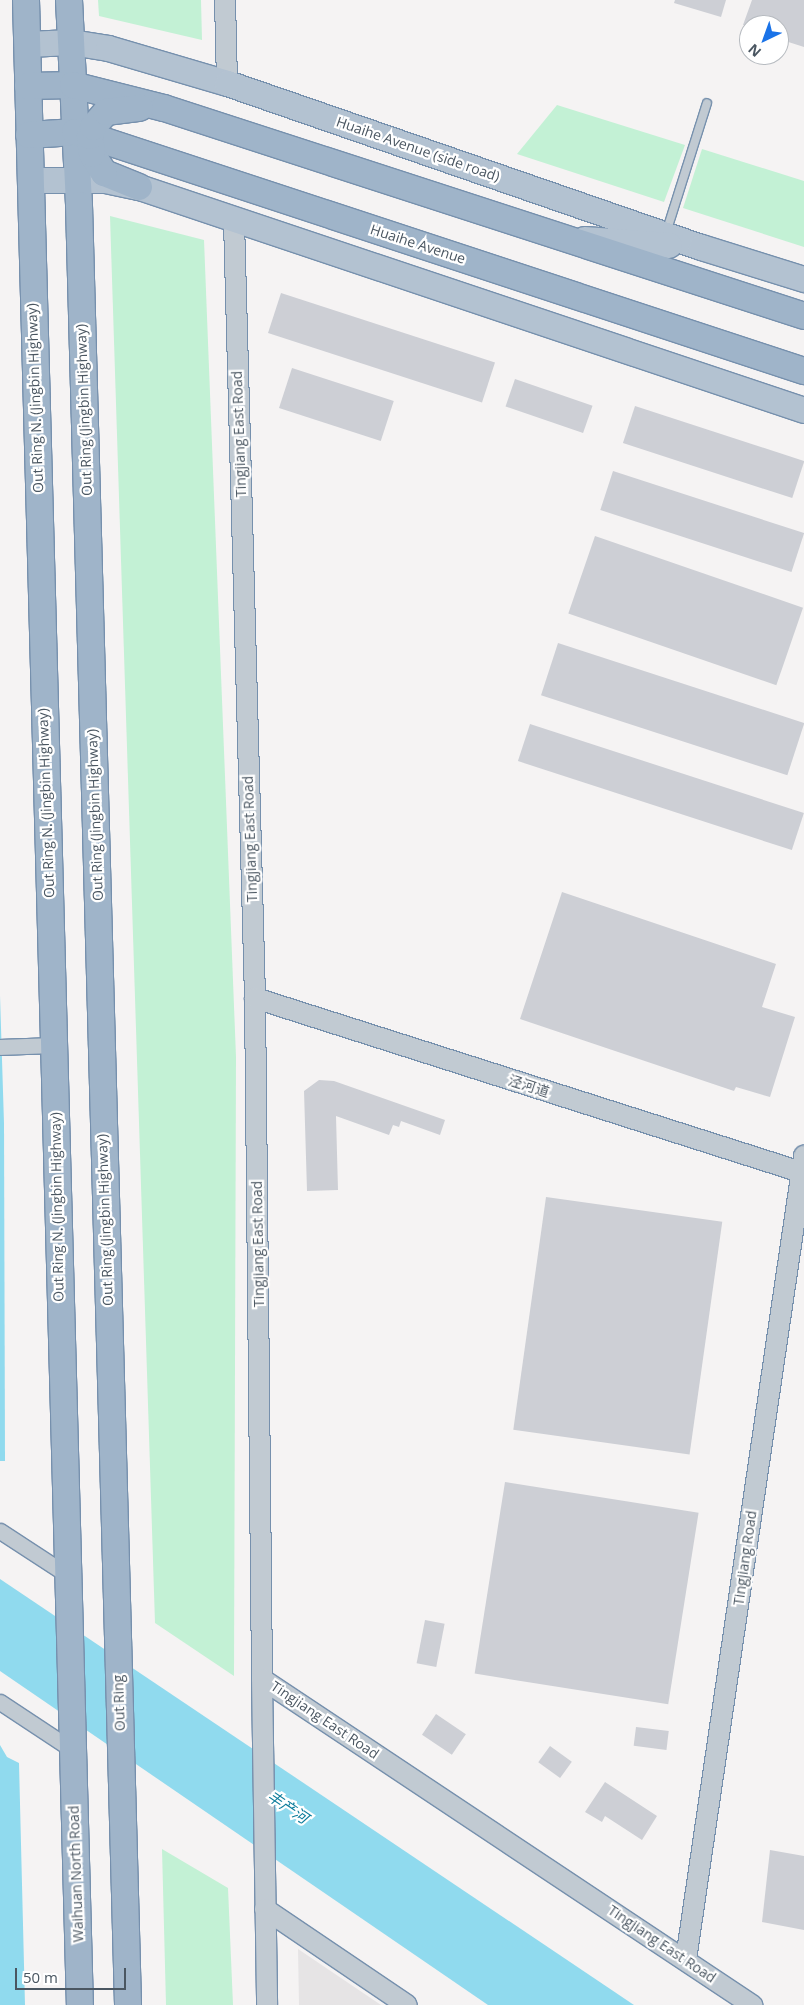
<!DOCTYPE html>
<meta charset="utf-8">
<style>
body{margin:0}
#map{position:relative;width:804px;height:2005px;overflow:hidden;background:#f5f3f3;font-family:"Open Sans","Noto Sans SC",sans-serif}
div>[style]{position:absolute}
.education>*{inset:0;background:#e6e4e5}
.green>*{inset:0;background:#c3f1d5}
.water>*{inset:0;background:#90daee}
.building>*{inset:0;background:#cdcfd5;transform-origin:0 0}
.roads{filter:drop-shadow(1px 0 #7690ad) drop-shadow(-1px 0 #7690ad) drop-shadow(0 1px #7690ad) drop-shadow(0 -1px #7690ad)}
.service>*{height:8px;margin:-4px;padding:0 4px;transform-origin:4px;border-radius:4px;background:#c1cad2}
.minor>*{height:15px;margin:-7.5px;padding:0 7.5px;transform-origin:7.5px;border-radius:7.5px;background:#c1cad2}
.tertiary>*{height:20px;margin:-10px;padding:0 10px;transform-origin:10px;border-radius:10px;background:#c1cad2}
.primary>*{height:25px;margin:-12.5px;padding:0 12.5px;transform-origin:12.5px;border-radius:12.5px;background:#b3c2d1}
.trunk>*{height:26px;margin:-13px;padding:0 13px;transform-origin:13px;border-radius:13px;background:#9fb4c9}
span{translate:-50% -50%;white-space:nowrap;text-align:center;line-height:1.15;-webkit-text-stroke:4.5px #fff;paint-order:stroke}
.street-label{font-size:14px;color:#4a5661}
.water-label{font-size:15px;color:#0c7c9b;font-style:italic}
.north{position:absolute;left:739px;top:15px;width:50px;height:50px;box-sizing:border-box;background:#fff;border:1px solid #b7bbc0;border-radius:50%;rotate:222deg;font-size:14px;font-weight:700;line-height:20px;text-align:center;color:#4a5661}
.north::after{content:'';display:block;margin:auto;width:18px;height:22px;background:#1a73e8;clip-path:polygon(50% 0,100% 100%,50% 72%,0 100%)}
.scale{position:absolute;left:15px;top:1968px;width:111px;height:22px;box-sizing:border-box;border:2px solid #4a5661;border-top:0;padding-left:6px;font-size:15px;line-height:18px;white-space:nowrap;color:#4a5661;-webkit-text-stroke:4px #fff;paint-order:stroke}
</style>
<div id="map">
<div class="education">
<i style="clip-path:polygon(298px 1949px,381px 2005px,299px 2005px)"></i>
</div>
<div class="green">
<i style="clip-path:polygon(98px 0,201px 0,202px 40px,99px 16px)"></i>
<i style="clip-path:polygon(557px 105px,685px 145px,664px 202px,517px 154px)"></i>
<i style="clip-path:polygon(702px 149px,804px 181px,804px 247px,683px 208px)"></i>
<i style="clip-path:polygon(110px 216px,204px 240px,236px 1057px,234px 1676px,155px 1623px)"></i>
<i style="clip-path:polygon(162px 1849px,228px 1888px,233px 2005px,166px 2005px)"></i>
</div>
<div class="water">
<i style="clip-path:polygon(0 996px,4px 1123px,5px 1461px,0 1461px)"></i>
<i style="clip-path:polygon(0 1579px,634px 2005px,488px 2005px,0 1671px)"></i>
<i style="clip-path:polygon(0 1745px,7px 1757px,19px 1763px,25px 2005px,0 2005px)"></i>
</div>
<div class="building">
<i style="clip-path:polygon(675px 0,726px 0,721px 17px,674px 3px)"></i>
<i style="clip-path:polygon(752px 0,804px 0,804px 47px,779px 39px,779px 25px,743px 25px)"></i>
<i style="left:281px;top:293px;width:225px;height:42px;rotate:18deg"></i>
<i style="left:292px;top:368px;width:107px;height:42px;rotate:18deg"></i>
<i style="left:515px;top:379px;width:82px;height:29px;rotate:19deg"></i>
<i style="left:635px;top:406px;width:178px;height:39px;rotate:18deg"></i>
<i style="left:613px;top:471px;width:201px;height:41px;rotate:18deg"></i>
<i style="left:595px;top:536px;width:220px;height:82px;rotate:19deg"></i>
<i style="left:558px;top:643px;width:259px;height:55px;rotate:18deg"></i>
<i style="left:530px;top:724px;width:288px;height:39px;rotate:18deg"></i>
<i style="clip-path:polygon(562px 892px,776px 964px,762px 1007px,795px 1017px,770px 1097px,736px 1087px,734px 1091px,520px 1019px)"></i>
<i style="clip-path:polygon(319px 1080px,334px 1081px,445px 1120px,440px 1135px,401px 1121px,399px 1127px,393px 1125px,389px 1135px,336px 1116px,338px 1190px,307px 1191px,304px 1091px)"></i>
<i style="left:546px;top:1197px;width:178px;height:235px;rotate:8deg"></i>
<i style="left:505px;top:1482px;width:196px;height:194px;rotate:9deg"></i>
<i style="left:425px;top:1620px;width:20px;height:44px;rotate:11deg"></i>
<i style="left:436px;top:1714px;width:36px;height:25px;rotate:34deg"></i>
<i style="left:636px;top:1727px;width:33px;height:19px;rotate:7deg"></i>
<i style="left:550px;top:1746px;width:27px;height:20px;rotate:36deg"></i>
<i style="clip-path:polygon(605px 1782px,657px 1816px,642px 1840px,605px 1816px,602px 1822px,585px 1812px)"></i>
<i style="clip-path:polygon(770px 1850px,804px 1856px,804px 1930px,762px 1922px)"></i>
</div>
<div class="roads">
<div class="service">
<i style="left:666px;top:233px;width:136px;rotate:-72.5deg"></i>
</div>
<div class="minor">
<i style="left:0;top:1047px;width:53px;rotate:-2.2deg"></i>
<i style="left:0;top:1531px;width:79px;rotate:33.1deg"></i>
<i style="left:0;top:1702px;width:85px;rotate:33.5deg"></i>
</div>
<div class="tertiary">
<i style="left:225px;top:0;width:83px;rotate:88.6deg"></i>
<i style="left:234px;top:221px;width:777px;rotate:88.45deg"></i>
<i style="left:255px;top:998px;width:681px;rotate:89.41deg"></i>
<i style="left:262px;top:1679px;width:589px;rotate:33.64deg"></i>
<i style="left:255px;top:998px;width:576px;rotate:17.68deg"></i>
<i style="left:262px;top:1679px;width:326px;rotate:89.1deg"></i>
<i style="left:265px;top:1909px;width:171px;rotate:34.1deg"></i>
<i style="left:686px;top:1959px;width:812px;rotate:-81.64deg"></i>
</div>
<div class="primary">
<i style="left:27px;top:44px;width:44px;rotate:-2.6deg"></i>
<i style="left:71px;top:42px;width:37px;rotate:9deg"></i>
<i style="left:108px;top:48px;width:124px;rotate:16.4deg"></i>
<i style="left:227px;top:83px;width:502px;rotate:19.09deg"></i>
<i style="left:701px;top:247px;width:108px;rotate:17.3deg"></i>
<i style="left:30px;top:180px;width:75px"></i>
<i style="left:105px;top:180px;width:35px;rotate:12deg"></i>
<i style="left:139px;top:187px;width:701px;rotate:18.54deg"></i>
<i style="left:584px;top:239px;width:85px;rotate:4deg"></i>
</div>
<div class="trunk">
<i style="left:26px;top:0;width:2006px;rotate:88.46deg"></i>
<i style="left:69px;top:0;width:205px;rotate:87.2deg"></i>
<i style="left:79px;top:205px;width:1801px;rotate:88.44deg"></i>
<i style="left:28px;top:86px;width:45px;rotate:-1.3deg"></i>
<i style="left:73px;top:85px;width:94px;rotate:14.2deg"></i>
<i style="left:164px;top:108px;width:673px;rotate:18deg"></i>
<i style="left:29px;top:135px;width:46px;rotate:-3.7deg"></i>
<i style="left:75px;top:132px;width:16px;rotate:15deg"></i>
<i style="left:90px;top:136px;width:752px;rotate:18.22deg"></i>
<i style="left:139px;top:187px;width:38px;rotate:-158deg"></i>
<i style="left:104px;top:173px;width:22px;rotate:-122deg"></i>
<i style="left:92px;top:154px;width:18px;rotate:-96deg"></i>
<i style="left:90px;top:136px;width:9px;rotate:-72deg"></i>
<i style="left:93px;top:127px;width:20px;rotate:-49deg"></i>
<i style="left:106px;top:112px;width:34px;rotate:-7deg"></i>
</div>
</div>
<div class="street-label">
<span style="left:418px;top:149px;rotate:19deg">Huaihe Avenue (side road)</span>
<span style="left:418px;top:244px;rotate:18deg">Huaihe Avenue</span>
<span style="left:35px;top:398px;rotate:-92deg">Out Ring N. (Jingbin Highway)</span>
<span style="left:84px;top:410px;rotate:-92deg">Out Ring (Jingbin Highway)</span>
<span style="left:239px;top:434px;rotate:-92deg">Tingjiang East Road</span>
<span style="left:46px;top:803px;rotate:-92deg">Out Ring N. (Jingbin Highway)</span>
<span style="left:95px;top:815px;rotate:-92deg">Out Ring (Jingbin Highway)</span>
<span style="left:250px;top:839px;rotate:-92deg">Tingjiang East Road</span>
<span style="left:529px;top:1086px;rotate:18deg">泾河道</span>
<span style="left:57px;top:1207px;rotate:-91deg">Out Ring N. (Jingbin Highway)</span>
<span style="left:105px;top:1220px;rotate:-92deg">Out Ring (Jingbin Highway)</span>
<span style="left:258px;top:1244px;rotate:-91deg">Tingjiang East Road</span>
<span style="left:745px;top:1558px;rotate:-82deg">Tingjiang Road</span>
<span style="left:119px;top:1703px;rotate:-92deg">Out Ring</span>
<span style="left:325px;top:1720px;rotate:34deg">Tingjiang East Road</span>
<span style="left:76px;top:1874px;rotate:-92deg">Waihuan North Road</span>
<span style="left:662px;top:1944px;rotate:34deg">Tingjiang East Road</span>
</div>
<div class="water-label">
<span style="left:288px;top:1807px;rotate:34deg">丰产河</span>
</div>
<div class="north">N</div>
<div class="scale">50 m</div>
</div>
